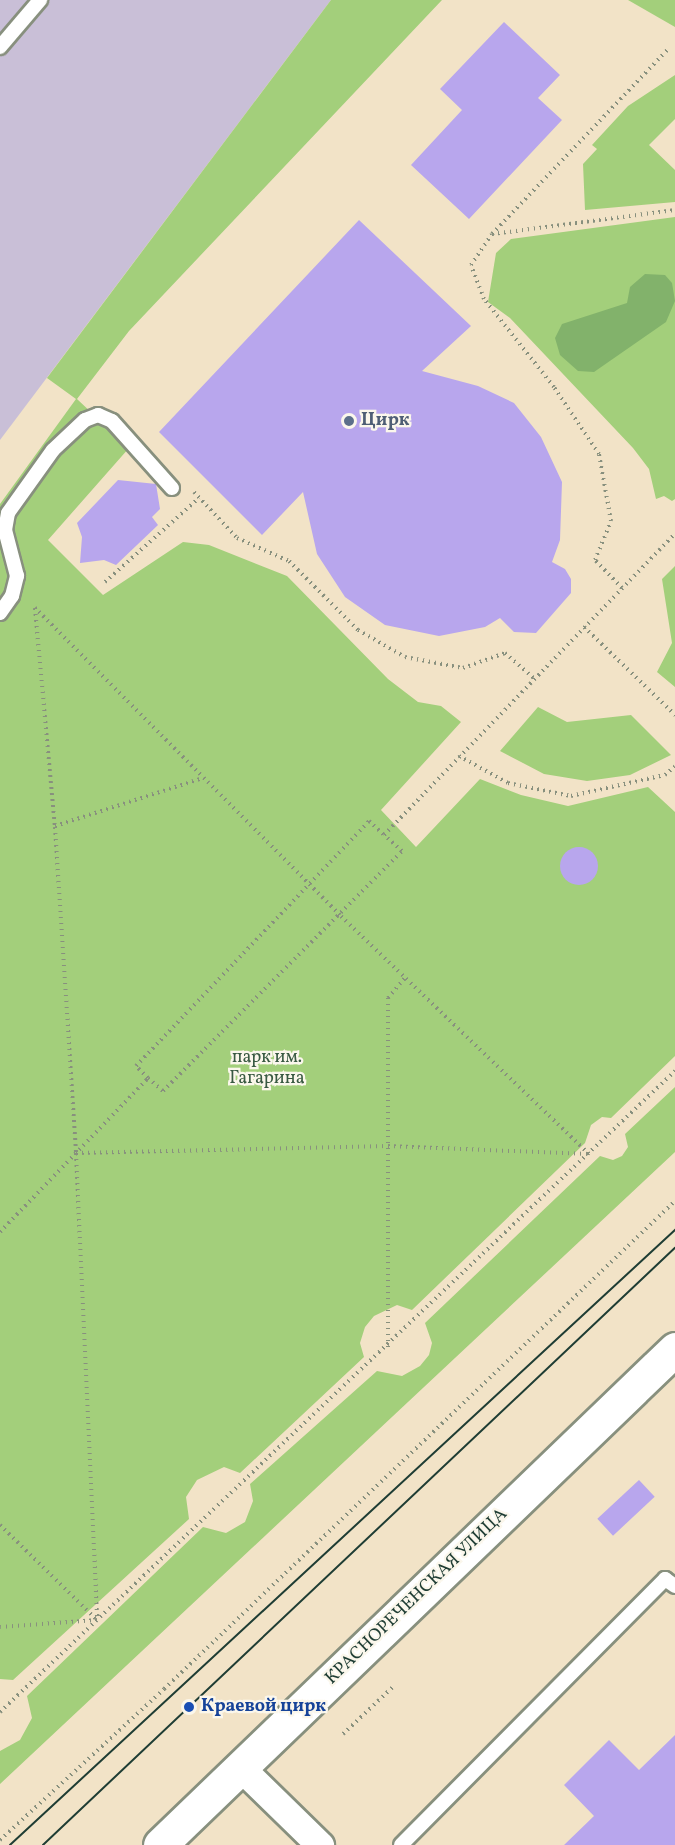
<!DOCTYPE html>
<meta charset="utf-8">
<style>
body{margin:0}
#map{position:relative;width:675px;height:1845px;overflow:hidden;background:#f2e3c7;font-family:Vollkorn,serif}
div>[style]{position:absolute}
.industrial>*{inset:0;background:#c9bfd7}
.green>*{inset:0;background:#a3cf7b}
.forest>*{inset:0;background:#82b26b}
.building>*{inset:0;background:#b8a6ed;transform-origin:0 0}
.round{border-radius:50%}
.path>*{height:4px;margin-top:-2px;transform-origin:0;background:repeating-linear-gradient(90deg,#88907e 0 1.5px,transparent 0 6px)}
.roads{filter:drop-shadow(2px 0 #88907e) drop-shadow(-2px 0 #88907e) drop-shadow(0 2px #88907e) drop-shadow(0 -2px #88907e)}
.service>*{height:14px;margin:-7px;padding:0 7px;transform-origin:7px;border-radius:7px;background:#fff}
.minor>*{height:27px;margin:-13.5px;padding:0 13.5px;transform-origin:13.5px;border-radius:13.5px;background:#fff}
.primary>*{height:33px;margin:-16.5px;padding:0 16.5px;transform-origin:16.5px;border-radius:16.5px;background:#fff}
.tram>*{height:1.5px;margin:-0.75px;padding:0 0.75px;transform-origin:0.75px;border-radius:0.75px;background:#1f3d34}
.dots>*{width:16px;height:16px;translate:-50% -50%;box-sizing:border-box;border:3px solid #fbf7ec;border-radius:50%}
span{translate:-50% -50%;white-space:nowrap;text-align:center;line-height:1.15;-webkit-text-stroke:4.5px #fbf7ec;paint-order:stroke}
.service-label{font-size:18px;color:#4e5e75;font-weight:700}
.left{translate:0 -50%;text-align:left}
.park-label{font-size:18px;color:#395a42}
.street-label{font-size:18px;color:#1f3d34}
.transit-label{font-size:18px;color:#164399;font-weight:700}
</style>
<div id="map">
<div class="industrial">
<i style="clip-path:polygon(0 0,331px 0,0 440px)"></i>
</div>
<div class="green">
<i style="clip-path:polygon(331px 0,442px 0,129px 331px,77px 399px,129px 448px,48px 540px,103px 595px,183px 542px,209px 545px,287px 576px,388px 679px,418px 702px,441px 706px,461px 722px,381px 810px,416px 847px,480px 779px,521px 795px,568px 806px,648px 787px,675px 812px,675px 1056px,611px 1118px,602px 1117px,591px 1125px,585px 1143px,412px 1310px,397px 1305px,374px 1316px,365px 1327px,360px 1343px,364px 1357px,240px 1473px,224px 1467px,197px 1480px,186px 1497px,189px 1519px,13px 1680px,0 1679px,0 504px,76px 399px,47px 378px)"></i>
<i style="clip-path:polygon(628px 0,675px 0,675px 27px)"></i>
<i style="clip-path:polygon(675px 75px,675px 119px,649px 145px,675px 170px,675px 202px,585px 210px,583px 164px,597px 149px,592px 145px,628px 106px)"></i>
<i style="clip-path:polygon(675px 217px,675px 499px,672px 501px,664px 496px,656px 499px,649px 469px,633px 448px,510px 318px,488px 302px,496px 253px,511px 239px)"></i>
<i style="clip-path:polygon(675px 566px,675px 687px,657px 672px,672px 643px,662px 579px)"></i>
<i style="clip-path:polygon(538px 707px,567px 722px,631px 715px,671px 755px,630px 775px,587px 781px,544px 774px,500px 751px)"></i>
<i style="clip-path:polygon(675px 1087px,675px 1152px,0 1784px,0 1751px,20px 1740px,32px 1718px,27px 1696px,203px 1527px,226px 1533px,245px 1522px,253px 1501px,250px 1484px,377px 1371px,402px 1376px,420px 1366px,429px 1355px,432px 1343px,425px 1323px,600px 1156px,613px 1160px,622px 1156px,628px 1147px,625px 1134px)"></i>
</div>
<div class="forest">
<i style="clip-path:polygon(645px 274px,665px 275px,672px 283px,675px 301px,666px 322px,594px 372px,578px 371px,560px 355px,555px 338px,562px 324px,627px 303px,630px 287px)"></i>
</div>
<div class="building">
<i style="clip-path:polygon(504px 22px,560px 75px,538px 98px,562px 120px,469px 219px,411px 165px,462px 110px,440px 89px)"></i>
<i style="clip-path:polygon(359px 220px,471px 326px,422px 371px,478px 386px,514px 403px,541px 437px,562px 482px,560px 540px,552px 562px,565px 569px,571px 579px,571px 593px,536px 633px,514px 632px,500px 618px,485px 627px,439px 636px,385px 625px,345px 597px,317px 554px,303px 492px,262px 535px,159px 432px)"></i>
<i style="clip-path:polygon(118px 480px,156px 484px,160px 509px,152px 517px,158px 525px,116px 565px,104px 560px,80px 563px,82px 537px,77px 523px)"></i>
<i class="round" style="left:560px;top:847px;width:38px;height:38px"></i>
<i style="left:639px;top:1480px;width:23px;height:57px;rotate:47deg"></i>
<i style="clip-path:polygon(675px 1735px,675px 1845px,564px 1845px,594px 1816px,564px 1785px,609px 1740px,639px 1770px)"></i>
</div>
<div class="path">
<i style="left:492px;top:234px;width:257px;rotate:-46.4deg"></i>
<i style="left:194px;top:492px;width:63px;rotate:46.9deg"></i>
<i style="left:237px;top:538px;width:57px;rotate:23.9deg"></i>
<i style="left:289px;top:561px;width:98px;rotate:45deg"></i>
<i style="left:358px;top:630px;width:54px;rotate:29.9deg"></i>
<i style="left:405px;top:657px;width:59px;rotate:10.7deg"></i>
<i style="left:463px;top:668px;width:45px;rotate:-19.7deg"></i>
<i style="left:505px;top:653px;width:41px;rotate:41.1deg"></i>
<i style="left:105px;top:582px;width:126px;rotate:-41.8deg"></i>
<i style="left:622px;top:588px;width:39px;rotate:-134deg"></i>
<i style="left:595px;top:560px;width:42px;rotate:-67.7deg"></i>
<i style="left:611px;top:521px;width:68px;rotate:-100.2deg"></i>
<i style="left:599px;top:454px;width:81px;rotate:-123.9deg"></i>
<i style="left:554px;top:387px;width:112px;rotate:-128.5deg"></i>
<i style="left:484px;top:299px;width:36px;rotate:-111deg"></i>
<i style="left:471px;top:265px;width:37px;rotate:-56deg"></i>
<i style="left:492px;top:234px;width:185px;rotate:-7.5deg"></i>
<i style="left:584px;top:627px;width:127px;rotate:44deg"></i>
<i style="left:459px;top:756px;width:56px;rotate:28.9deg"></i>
<i style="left:508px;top:783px;width:64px;rotate:11.7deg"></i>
<i style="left:571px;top:796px;width:96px;rotate:-12.6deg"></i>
<i style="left:665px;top:775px;width:13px;rotate:-42deg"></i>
<i style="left:55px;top:826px;width:156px;rotate:-18deg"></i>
<i style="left:148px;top:1078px;width:17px;rotate:-135deg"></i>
<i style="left:136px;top:1066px;width:338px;rotate:-46.4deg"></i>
<i style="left:369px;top:821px;width:21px;rotate:43deg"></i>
<i style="left:76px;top:1153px;width:312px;rotate:-1.3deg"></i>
<i style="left:388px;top:1146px;width:201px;rotate:2.3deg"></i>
<i style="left:589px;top:1154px;width:345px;rotate:-136.2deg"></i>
<i style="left:340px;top:915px;width:433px;rotate:-134.8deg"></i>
<i style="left:35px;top:608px;width:220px;rotate:84.8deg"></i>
<i style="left:55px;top:827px;width:327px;rotate:86.3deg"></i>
<i style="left:76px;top:1153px;width:467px;rotate:87.4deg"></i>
<i style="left:0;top:1232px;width:214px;rotate:-46.1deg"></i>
<i style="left:148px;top:1078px;width:20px;rotate:41deg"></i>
<i style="left:163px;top:1091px;width:339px;rotate:-45.1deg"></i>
<i style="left:402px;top:851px;width:24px;rotate:-138deg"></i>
<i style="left:384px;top:835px;width:419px;rotate:-46deg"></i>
<i style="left:388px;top:1347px;width:349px;rotate:-90deg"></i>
<i style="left:388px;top:998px;width:26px;rotate:-50deg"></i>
<i style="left:0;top:1525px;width:136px;rotate:44.4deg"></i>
<i style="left:97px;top:1620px;width:97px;rotate:175.9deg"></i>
<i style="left:0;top:1712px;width:931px;rotate:-43.52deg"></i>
<i style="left:343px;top:1734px;width:71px;rotate:-43.3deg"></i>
<i style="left:0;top:1840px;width:223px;rotate:-42.6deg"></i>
<i style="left:164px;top:1689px;width:707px;rotate:-43.68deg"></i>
</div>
<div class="roads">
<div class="service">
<i style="left:0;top:47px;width:62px;rotate:-49.6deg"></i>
<i style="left:0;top:613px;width:21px;rotate:-55deg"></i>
<i style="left:12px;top:596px;width:21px;rotate:-76deg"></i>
<i style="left:17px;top:576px;width:48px;rotate:-104.6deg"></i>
<i style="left:5px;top:530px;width:17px;rotate:-80deg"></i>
<i style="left:8px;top:513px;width:77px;rotate:-54.5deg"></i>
<i style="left:53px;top:450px;width:44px;rotate:-43.2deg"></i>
<i style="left:85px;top:420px;width:14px;rotate:-21deg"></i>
<i style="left:98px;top:415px;width:15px;rotate:23deg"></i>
<i style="left:112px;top:421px;width:90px;rotate:48.2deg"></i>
<i style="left:401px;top:1845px;width:375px;rotate:-45.2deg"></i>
<i style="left:665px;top:1579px;width:12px;rotate:35deg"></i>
</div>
<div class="minor">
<i style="left:240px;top:1767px;width:112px;rotate:44.3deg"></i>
</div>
<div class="primary">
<i style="left:160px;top:1845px;width:715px;rotate:-43.92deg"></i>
</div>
</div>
<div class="tram">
<i style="left:10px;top:1845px;width:906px;rotate:-42.76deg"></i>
<i style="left:43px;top:1845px;width:869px;rotate:-43.37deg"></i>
</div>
<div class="dots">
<i style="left:349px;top:421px;background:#5c6f8a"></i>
<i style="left:189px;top:1707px;background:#1a4fb4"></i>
</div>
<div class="service-label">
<span class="left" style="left:361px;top:421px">Цирк</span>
</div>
<div class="park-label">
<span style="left:267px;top:1069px">парк им.<br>Гагарина</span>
</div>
<div class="street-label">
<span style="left:417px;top:1597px;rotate:-44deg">КРАСНОРЕЧЕНСКАЯ УЛИЦА</span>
</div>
<div class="transit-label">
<span class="left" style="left:201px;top:1707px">Краевой цирк</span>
</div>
</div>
